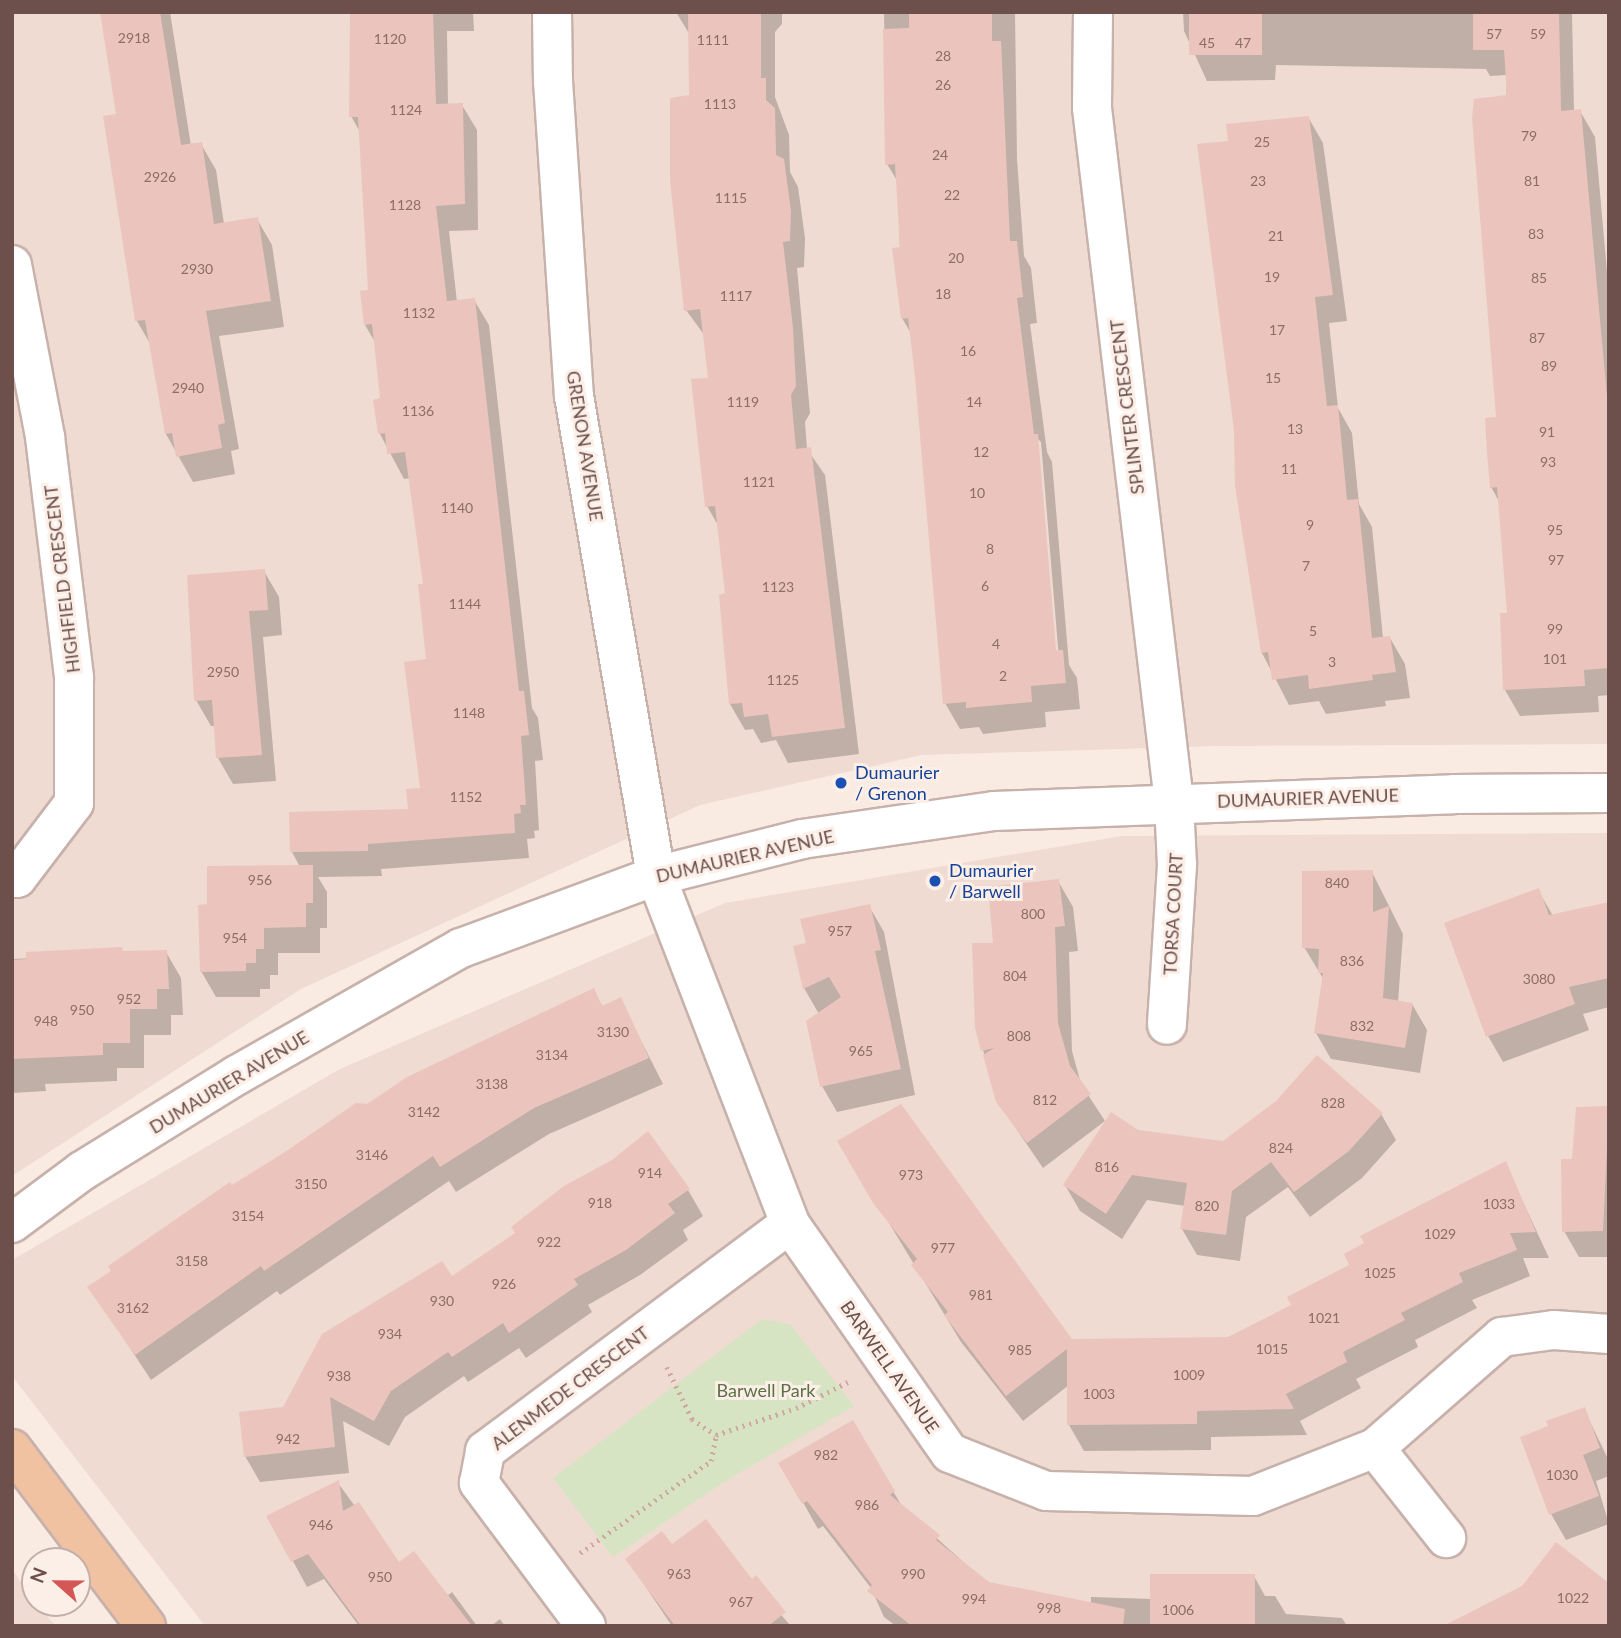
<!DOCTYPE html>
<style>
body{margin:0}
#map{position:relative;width:1621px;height:1638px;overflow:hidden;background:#f9ebe2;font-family:Lato,sans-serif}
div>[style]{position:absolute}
.residential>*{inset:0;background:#efdbd1}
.green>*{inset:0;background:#d7e4c3}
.shadow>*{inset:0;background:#0003}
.building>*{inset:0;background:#ebc5bd;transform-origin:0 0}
.path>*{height:4.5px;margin-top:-2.25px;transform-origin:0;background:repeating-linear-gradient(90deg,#cfa9a1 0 2px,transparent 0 7px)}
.roads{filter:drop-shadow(2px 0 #c7b1ab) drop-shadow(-2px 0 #c7b1ab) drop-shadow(0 2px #c7b1ab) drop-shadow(0 -2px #c7b1ab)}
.street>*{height:38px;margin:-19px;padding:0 19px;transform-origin:19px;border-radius:19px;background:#fff}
.secondary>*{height:38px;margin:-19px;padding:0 19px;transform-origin:19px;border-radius:19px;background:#fff}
.primary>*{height:38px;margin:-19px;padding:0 19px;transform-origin:19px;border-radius:19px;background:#f0c2a1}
.dots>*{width:19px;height:19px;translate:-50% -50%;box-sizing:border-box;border:4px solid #fcefe7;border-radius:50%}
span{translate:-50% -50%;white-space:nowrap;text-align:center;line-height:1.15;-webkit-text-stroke:6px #fcefe7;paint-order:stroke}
.number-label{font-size:14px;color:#8c6d68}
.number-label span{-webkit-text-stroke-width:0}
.street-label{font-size:18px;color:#6d504c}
.transit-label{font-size:18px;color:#164399}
.left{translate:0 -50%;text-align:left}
.park-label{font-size:18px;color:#5c7145}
.frame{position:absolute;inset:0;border:14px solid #6d504c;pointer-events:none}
.north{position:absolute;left:21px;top:1547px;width:70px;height:70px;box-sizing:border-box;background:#fcefe7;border:2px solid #c3afa9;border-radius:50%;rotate:291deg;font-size:19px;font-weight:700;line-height:28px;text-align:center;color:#6d504c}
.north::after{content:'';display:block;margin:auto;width:24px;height:32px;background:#d45655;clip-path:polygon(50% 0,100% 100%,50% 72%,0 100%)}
</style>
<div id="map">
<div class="residential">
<i style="clip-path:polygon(12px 12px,1609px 12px,1609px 744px,1218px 746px,922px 755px,700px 805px,301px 989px,12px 1176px)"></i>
<i style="clip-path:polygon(1609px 833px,1609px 1626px,205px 1626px,12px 1376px,12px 1260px,340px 1069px,725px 903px,1122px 836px)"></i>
<i style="clip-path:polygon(12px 1569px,35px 1603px,56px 1626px,12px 1626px)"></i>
</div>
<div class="green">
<i style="clip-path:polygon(762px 1319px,791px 1325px,854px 1406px,727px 1480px,613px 1557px,553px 1478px)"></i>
</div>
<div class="shadow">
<i style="clip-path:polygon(101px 12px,170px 12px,191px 146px,201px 144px,216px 170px,224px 224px,257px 219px,272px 245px,284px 327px,219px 336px,239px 449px,231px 451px,235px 474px,193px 482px,166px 434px,152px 347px,137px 321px,118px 115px)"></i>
<i style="clip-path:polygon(351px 12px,473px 12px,474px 31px,447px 31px,448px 105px,462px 105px,477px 130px,478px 230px,449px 231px,457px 302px,474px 300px,489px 325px,532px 708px,538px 718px,543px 760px,535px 761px,539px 830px,534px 831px,535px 838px,527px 839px,529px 858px,381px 869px,382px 876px,318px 877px,327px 892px,327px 928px,320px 928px,320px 953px,278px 953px,278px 975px,270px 975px,270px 989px,260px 989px,260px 997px,216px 997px,201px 971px,209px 906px,300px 867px,292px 852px,409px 811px,422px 789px,428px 661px,424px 585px,411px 478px,404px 479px,380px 434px,382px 400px,375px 342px,365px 325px,370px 292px,360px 132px,351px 116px)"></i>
<i style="clip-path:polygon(676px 12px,782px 12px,782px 24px,775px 32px,775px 97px,789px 135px,790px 172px,798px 187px,805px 238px,804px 267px,797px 268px,810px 413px,805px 422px,807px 449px,825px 475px,859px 754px,788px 763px,776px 740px,761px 743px,753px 729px,745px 730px,730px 704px,727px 595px,719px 527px,707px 506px,710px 379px,705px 336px,686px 310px,690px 35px)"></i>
<i style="clip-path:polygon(evenodd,884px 12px,1015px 12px,1017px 159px,1024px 256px,1031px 268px,1037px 323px,1030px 324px,1047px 452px,1052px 462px,1069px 665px,1077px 678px,1080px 709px,1045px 712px,1046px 727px,983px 734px,979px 727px,960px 729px,945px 703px,912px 335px,902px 318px,898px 182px,887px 164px,884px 12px,1037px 438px,1041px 442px,1059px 659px,1055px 659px,1037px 438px)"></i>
<i style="clip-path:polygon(1183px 12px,1572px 12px,1574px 111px,1580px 111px,1595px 137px,1609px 294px,1609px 695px,1598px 696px,1599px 712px,1520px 716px,1505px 690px,1502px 615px,1509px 615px,1500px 503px,1491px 487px,1498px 418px,1507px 75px,1490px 76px,1486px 69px,1276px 65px,1275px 80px,1207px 81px,1184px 31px)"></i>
<i style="clip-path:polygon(1308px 117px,1323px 143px,1347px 321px,1329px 323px,1338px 408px,1352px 433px,1359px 504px,1372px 527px,1383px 638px,1390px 638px,1405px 664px,1410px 698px,1385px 701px,1386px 706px,1326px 714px,1319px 701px,1289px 705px,1262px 653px,1230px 142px)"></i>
<i style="clip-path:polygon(264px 571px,279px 597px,282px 635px,263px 637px,276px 781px,233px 784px,218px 758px,216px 726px,211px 726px,196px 700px)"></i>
<i style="clip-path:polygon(1372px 872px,1403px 934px,1398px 1002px,1412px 1004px,1427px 1030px,1420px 1073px,1331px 1059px,1316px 1033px,1324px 980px,1304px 947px)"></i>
<i style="clip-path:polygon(1058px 881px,1073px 907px,1078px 951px,1069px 952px,1072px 1051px,1081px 1084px,1105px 1121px,1043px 1168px,998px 1102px,983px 1050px,995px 944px)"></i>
<i style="clip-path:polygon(1538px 890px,1553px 916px,1609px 905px,1609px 1007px,1583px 1014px,1589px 1030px,1503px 1062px,1488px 1036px)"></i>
<i style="clip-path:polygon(869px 906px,884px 932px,915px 1095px,837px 1112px,822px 1086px,819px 1014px,804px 988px,808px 945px)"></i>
<i style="clip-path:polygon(166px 952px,181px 978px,183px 1015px,171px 1015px,171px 1035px,144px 1035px,144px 1068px,117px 1068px,117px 1081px,45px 1084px,46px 1091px,12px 1093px,12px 959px)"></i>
<i style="clip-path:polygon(593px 991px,603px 1007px,620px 999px,663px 1084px,549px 1134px,456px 1192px,449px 1181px,280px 1295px,277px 1291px,151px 1380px,90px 1287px,232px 1187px,368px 1106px)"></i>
<i style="clip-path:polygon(1609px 1108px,1609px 1257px,1579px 1257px,1564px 1231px)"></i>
<i style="clip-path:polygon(1381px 1114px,1396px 1140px,1362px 1178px,1310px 1217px,1288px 1187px,1246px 1217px,1240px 1261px,1197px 1255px,1182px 1229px,1185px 1206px,1147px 1200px,1122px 1239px,1080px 1211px,1065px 1185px,1138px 1132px,1223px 1143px)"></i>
<i style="clip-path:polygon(840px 1142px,1071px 1341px,1228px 1339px,1293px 1306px,1505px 1163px,1549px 1258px,1523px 1258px,1530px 1276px,1472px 1300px,1477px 1308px,1415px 1340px,1418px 1347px,1356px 1379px,1361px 1388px,1300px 1421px,1307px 1435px,1211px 1437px,1211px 1450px,1084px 1451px,1069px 1425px,1069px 1385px,1023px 1421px,961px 1342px)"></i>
<i style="clip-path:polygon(688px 1190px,703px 1216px,683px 1230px,688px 1240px,640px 1275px,588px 1305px,592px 1312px,526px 1358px,519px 1348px,468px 1382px,464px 1376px,405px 1417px,389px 1446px,343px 1421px,349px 1473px,260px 1482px,245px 1456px,284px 1409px,452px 1278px)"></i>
<i style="clip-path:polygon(1584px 1409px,1609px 1461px,1609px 1476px,1596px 1481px,1609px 1524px,1566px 1540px,1551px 1514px,1551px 1427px)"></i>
<i style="clip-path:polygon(852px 1422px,903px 1508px,988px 1584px,1091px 1604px,1091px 1597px,1152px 1599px,1254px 1576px,1265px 1596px,1275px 1596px,1286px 1614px,1342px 1618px,1347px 1626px,896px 1626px,884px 1617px,871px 1588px,823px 1526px,818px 1529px,781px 1463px)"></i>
<i style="clip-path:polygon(338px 1483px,398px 1565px,447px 1596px,452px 1592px,477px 1626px,359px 1626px,324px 1579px,307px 1587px,269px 1517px)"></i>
<i style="clip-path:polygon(671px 1547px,751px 1581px,791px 1626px,672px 1626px,627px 1559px)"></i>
<i style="clip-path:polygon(500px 1619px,505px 1626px,491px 1626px)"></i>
</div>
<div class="building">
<i style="clip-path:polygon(100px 12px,160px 12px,181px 145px,202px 142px,214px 224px,258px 217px,271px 301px,206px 311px,225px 423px,218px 425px,222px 448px,176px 457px,172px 433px,165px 434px,145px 320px,135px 321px,103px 116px,116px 114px)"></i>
<i style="clip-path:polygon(350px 12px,433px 12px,436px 104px,463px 103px,465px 204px,436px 206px,447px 301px,475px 298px,519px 691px,524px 691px,529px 735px,521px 736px,526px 805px,520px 805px,521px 813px,514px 814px,515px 833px,368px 844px,368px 851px,290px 852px,289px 812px,408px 809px,406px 789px,420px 788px,404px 662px,426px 659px,418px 584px,423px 584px,405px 452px,387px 454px,385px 433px,378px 434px,373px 400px,380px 398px,372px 324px,364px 325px,360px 291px,368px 290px,358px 117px,349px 117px)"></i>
<i style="clip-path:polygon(688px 12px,761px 12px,761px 78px,766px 78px,766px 100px,775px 108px,776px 155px,784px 159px,791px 211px,790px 241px,783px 242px,793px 328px,796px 386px,791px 395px,796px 449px,811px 447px,845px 728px,772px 737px,768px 714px,744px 717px,742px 703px,729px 704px,719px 595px,725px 593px,715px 506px,705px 507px,691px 379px,708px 378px,700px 309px,684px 311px,670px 180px,670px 98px,689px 95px)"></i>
<i style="clip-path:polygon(909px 12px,992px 12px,992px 41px,1001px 41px,1010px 241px,1017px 241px,1023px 297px,1017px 298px,1034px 434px,1038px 434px,1056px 650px,1063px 650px,1066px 683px,1031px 686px,1032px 702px,966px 708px,966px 702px,943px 704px,915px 377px,908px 318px,901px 319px,892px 248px,900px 247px,895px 164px,885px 165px,883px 29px,909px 28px)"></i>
<i style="left:1189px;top:12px;width:73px;height:43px"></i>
<i style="clip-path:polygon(1473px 12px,1559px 12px,1561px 111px,1581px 109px,1609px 419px,1609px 668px,1584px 670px,1585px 686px,1503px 690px,1500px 613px,1507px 613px,1497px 487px,1490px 488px,1487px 453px,1485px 418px,1496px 417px,1472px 118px,1474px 99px,1507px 95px,1504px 50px,1473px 50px)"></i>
<i style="clip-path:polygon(1309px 116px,1333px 295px,1315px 297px,1327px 406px,1338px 405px,1347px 500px,1358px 499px,1372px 638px,1390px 636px,1396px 672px,1372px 675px,1373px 680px,1309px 689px,1308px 675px,1272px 680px,1268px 652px,1261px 653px,1235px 486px,1234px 430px,1197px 144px,1228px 141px,1226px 124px)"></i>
<i style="clip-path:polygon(265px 569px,268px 610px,249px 611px,262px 755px,216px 758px,212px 700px,194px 701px,187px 575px)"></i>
<i style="clip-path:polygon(313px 865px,313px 903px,306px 903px,306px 927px,264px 928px,264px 949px,256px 949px,256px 963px,246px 963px,246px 971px,200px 972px,198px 905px,207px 904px,207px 866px)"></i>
<i style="clip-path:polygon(1373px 870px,1373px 912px,1389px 906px,1383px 998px,1413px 1003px,1405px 1048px,1314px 1033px,1323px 973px,1318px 973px,1319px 949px,1302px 948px,1302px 871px)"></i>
<i style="clip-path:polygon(1059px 879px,1065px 926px,1055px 927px,1058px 1023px,1070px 1066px,1091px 1094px,1027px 1143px,996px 1102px,983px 1055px,994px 1048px,981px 1051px,975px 1028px,972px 943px,993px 943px,988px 887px)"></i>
<i style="clip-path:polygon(1539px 888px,1549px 915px,1609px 902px,1609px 978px,1569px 987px,1575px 1004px,1486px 1037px,1444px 923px)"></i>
<i style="clip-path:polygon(870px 904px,881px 950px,875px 951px,901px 1069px,820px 1087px,806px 1021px,841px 997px,829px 977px,803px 989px,793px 946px,806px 943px,800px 919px)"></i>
<i style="clip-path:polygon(122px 947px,123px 951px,167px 950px,169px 989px,157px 989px,157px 1009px,130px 1009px,130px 1043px,103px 1043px,103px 1055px,12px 1059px,12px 960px,26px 959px,26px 952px)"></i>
<i style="clip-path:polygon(594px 988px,602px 1006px,621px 997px,649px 1058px,534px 1108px,440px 1167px,433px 1156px,264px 1271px,261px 1266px,135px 1355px,87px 1287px,111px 1271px,108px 1266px,230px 1182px,232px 1185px,285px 1152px,356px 1103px,367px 1104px,407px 1077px)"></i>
<i style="clip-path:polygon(1317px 1055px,1383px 1113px,1349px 1151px,1294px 1192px,1271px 1162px,1232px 1191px,1226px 1235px,1180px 1229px,1187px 1183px,1132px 1175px,1106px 1214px,1063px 1185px,1111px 1112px,1138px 1130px,1223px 1141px,1276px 1101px)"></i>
<i style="clip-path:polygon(901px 1104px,1072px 1339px,1228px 1337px,1291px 1305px,1287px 1297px,1349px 1265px,1344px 1254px,1364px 1243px,1360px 1236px,1506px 1161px,1536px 1232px,1510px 1233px,1517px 1250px,1459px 1273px,1463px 1282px,1401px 1313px,1405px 1320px,1343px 1352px,1347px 1362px,1286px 1394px,1294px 1409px,1197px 1411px,1197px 1424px,1067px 1425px,1067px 1349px,1006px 1396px,944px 1315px,948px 1312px,911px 1265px,917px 1259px,873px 1203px,837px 1141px)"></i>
<i style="clip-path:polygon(1609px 1106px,1603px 1231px,1562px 1232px,1561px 1159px,1572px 1159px,1576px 1107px)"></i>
<i style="clip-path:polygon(648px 1131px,690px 1189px,668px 1204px,675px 1213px,626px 1250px,574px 1279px,578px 1285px,509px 1333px,503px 1323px,452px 1357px,448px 1352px,391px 1391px,374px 1421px,330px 1397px,335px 1447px,244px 1457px,239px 1412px,283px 1407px,322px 1334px,442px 1261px,452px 1276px,515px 1233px,511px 1227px,564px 1186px,612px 1160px)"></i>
<i style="clip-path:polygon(1585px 1407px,1600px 1448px,1583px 1455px,1599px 1496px,1549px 1515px,1520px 1437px,1548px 1426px,1546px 1421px)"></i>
<i style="clip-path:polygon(853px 1420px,895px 1491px,890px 1495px,940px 1535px,936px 1540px,989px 1582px,1125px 1609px,1123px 1626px,912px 1626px,867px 1591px,872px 1585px,807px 1501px,802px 1504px,778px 1463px)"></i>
<i style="clip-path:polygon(339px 1480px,343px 1511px,359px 1502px,399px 1562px,414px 1551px,472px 1626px,361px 1626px,308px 1554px,291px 1562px,266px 1516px)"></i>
<i style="clip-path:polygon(706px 1519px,752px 1579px,756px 1575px,786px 1612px,768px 1626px,675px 1626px,625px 1559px,662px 1531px,672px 1544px)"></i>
<i style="clip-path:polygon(1556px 1542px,1609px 1583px,1609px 1626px,1443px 1626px,1522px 1586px)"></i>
<i style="left:1255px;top:1574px;width:52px;height:105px;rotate:90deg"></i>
</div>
<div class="path">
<i style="left:667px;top:1367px;width:58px;rotate:64.3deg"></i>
<i style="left:692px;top:1419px;width:29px;rotate:34deg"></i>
<i style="left:580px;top:1553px;width:160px;rotate:-35.1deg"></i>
<i style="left:711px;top:1461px;width:26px;rotate:-79deg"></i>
<i style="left:716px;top:1435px;width:84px;rotate:-18.6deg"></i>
<i style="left:796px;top:1408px;width:60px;rotate:-26.6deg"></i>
</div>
<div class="roads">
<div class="street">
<i style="left:552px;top:12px;width:69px;rotate:89.2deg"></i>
<i style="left:553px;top:81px;width:316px;rotate:86.2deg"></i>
<i style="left:574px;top:396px;width:487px;rotate:80.3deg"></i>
<i style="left:656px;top:876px;width:373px;rotate:68.9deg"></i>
<i style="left:790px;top:1224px;width:279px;rotate:55.1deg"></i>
<i style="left:950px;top:1453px;width:103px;rotate:21.6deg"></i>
<i style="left:1046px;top:1491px;width:207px;rotate:1.4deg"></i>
<i style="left:1253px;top:1496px;width:131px;rotate:-21.5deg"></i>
<i style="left:1375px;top:1448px;width:169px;rotate:-41.2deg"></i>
<i style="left:1502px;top:1337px;width:52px;rotate:-7.7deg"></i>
<i style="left:1554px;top:1330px;width:55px;rotate:4.2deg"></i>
<i style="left:1093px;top:12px;width:96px;rotate:90.6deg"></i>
<i style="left:1092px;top:108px;width:699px;rotate:83.26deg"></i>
<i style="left:1174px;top:802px;width:63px;rotate:87.3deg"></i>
<i style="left:1177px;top:865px;width:160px;rotate:93.6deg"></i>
<i style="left:12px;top:265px;width:175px;rotate:79.1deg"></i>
<i style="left:45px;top:437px;width:243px;rotate:83.1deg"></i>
<i style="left:74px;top:678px;width:125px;rotate:90deg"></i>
<i style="left:74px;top:803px;width:94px;rotate:127.2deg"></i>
<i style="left:17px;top:878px;width:5px;rotate:180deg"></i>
<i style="left:1375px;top:1448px;width:115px;rotate:51.7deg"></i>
<i style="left:586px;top:1626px;width:179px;rotate:-126.8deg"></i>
<i style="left:479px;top:1483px;width:33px;rotate:-79deg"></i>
<i style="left:485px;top:1451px;width:380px;rotate:-36.7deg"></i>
</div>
<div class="secondary">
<i style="left:12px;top:1223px;width:87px;rotate:-36.6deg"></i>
<i style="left:82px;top:1171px;width:182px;rotate:-31.8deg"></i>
<i style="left:237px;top:1075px;width:257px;rotate:-29.6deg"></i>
<i style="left:461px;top:948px;width:208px;rotate:-20.3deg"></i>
<i style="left:656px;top:876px;width:151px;rotate:-14.2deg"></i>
<i style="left:802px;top:839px;width:194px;rotate:-8.3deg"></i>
<i style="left:994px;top:811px;width:460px;rotate:-2.1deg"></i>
<i style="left:1454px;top:794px;width:155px;rotate:-0.4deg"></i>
</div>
<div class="primary">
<i style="left:12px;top:1449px;width:222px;rotate:52.9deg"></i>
</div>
</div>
<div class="dots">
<i style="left:841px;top:783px;background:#1a4fb4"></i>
<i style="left:935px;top:881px;background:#1a4fb4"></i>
</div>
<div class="number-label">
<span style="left:1494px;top:34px">57</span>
<span style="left:1538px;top:34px">59</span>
<span style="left:134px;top:38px">2918</span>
<span style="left:390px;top:39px">1120</span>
<span style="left:713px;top:40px">1111</span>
<span style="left:1207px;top:43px">45</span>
<span style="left:1243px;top:43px">47</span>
<span style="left:943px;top:56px">28</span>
<span style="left:943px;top:85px">26</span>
<span style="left:720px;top:104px">1113</span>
<span style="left:406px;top:110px">1124</span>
<span style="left:1529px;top:136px">79</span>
<span style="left:1262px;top:142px">25</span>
<span style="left:940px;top:155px">24</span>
<span style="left:160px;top:177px">2926</span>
<span style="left:1258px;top:181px">23</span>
<span style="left:1532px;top:181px">81</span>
<span style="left:952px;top:195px">22</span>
<span style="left:731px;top:198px">1115</span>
<span style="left:405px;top:205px">1128</span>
<span style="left:1536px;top:234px">83</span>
<span style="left:1276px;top:236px">21</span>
<span style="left:956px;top:258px">20</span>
<span style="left:197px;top:269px">2930</span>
<span style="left:1272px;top:277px">19</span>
<span style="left:1539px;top:278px">85</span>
<span style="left:943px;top:294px">18</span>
<span style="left:736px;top:296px">1117</span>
<span style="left:419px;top:313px">1132</span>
<span style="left:1277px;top:330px">17</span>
<span style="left:1537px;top:338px">87</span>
<span style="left:968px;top:351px">16</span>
<span style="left:1549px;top:366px">89</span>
<span style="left:1273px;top:378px">15</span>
<span style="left:188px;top:388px">2940</span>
<span style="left:743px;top:402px">1119</span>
<span style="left:974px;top:402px">14</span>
<span style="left:418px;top:411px">1136</span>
<span style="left:1295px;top:429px">13</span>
<span style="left:1547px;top:432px">91</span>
<span style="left:981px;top:452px">12</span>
<span style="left:1548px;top:462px">93</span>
<span style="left:1289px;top:469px">11</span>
<span style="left:759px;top:482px">1121</span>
<span style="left:977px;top:493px">10</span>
<span style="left:457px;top:508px">1140</span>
<span style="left:1310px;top:525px">9</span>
<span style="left:1555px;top:530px">95</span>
<span style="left:990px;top:549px">8</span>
<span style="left:1556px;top:560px">97</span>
<span style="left:1306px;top:566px">7</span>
<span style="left:985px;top:586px">6</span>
<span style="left:778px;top:587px">1123</span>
<span style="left:465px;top:604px">1144</span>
<span style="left:1555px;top:629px">99</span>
<span style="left:1313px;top:631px">5</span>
<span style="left:996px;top:644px">4</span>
<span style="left:1555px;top:659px">101</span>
<span style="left:1332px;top:662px">3</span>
<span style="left:223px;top:672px">2950</span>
<span style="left:1003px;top:676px">2</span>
<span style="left:783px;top:680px">1125</span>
<span style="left:469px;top:713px">1148</span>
<span style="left:466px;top:797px">1152</span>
<span style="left:260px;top:880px">956</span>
<span style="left:1337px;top:883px">840</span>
<span style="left:1033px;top:914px">800</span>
<span style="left:840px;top:931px">957</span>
<span style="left:235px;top:938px">954</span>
<span style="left:1352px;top:961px">836</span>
<span style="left:1015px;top:976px">804</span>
<span style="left:1539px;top:979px">3080</span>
<span style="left:129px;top:999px">952</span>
<span style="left:82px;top:1010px">950</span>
<span style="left:46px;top:1021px">948</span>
<span style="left:1362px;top:1026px">832</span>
<span style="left:613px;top:1032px">3130</span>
<span style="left:1019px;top:1036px">808</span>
<span style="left:861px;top:1051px">965</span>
<span style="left:552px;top:1055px">3134</span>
<span style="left:492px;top:1084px">3138</span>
<span style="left:1045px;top:1100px">812</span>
<span style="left:1333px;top:1103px">828</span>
<span style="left:424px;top:1112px">3142</span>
<span style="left:1281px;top:1148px">824</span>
<span style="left:372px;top:1155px">3146</span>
<span style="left:1107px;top:1167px">816</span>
<span style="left:650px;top:1173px">914</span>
<span style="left:911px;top:1175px">973</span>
<span style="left:311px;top:1184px">3150</span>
<span style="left:600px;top:1203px">918</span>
<span style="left:1499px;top:1204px">1033</span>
<span style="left:1207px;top:1206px">820</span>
<span style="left:248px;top:1216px">3154</span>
<span style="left:1440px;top:1234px">1029</span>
<span style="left:549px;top:1242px">922</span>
<span style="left:943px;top:1248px">977</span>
<span style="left:192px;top:1261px">3158</span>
<span style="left:1380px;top:1273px">1025</span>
<span style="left:504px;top:1284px">926</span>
<span style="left:981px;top:1295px">981</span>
<span style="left:442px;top:1301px">930</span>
<span style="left:133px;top:1308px">3162</span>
<span style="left:1324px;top:1318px">1021</span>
<span style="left:390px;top:1334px">934</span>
<span style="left:1272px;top:1349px">1015</span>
<span style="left:1020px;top:1350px">985</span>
<span style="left:1189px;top:1375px">1009</span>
<span style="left:339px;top:1376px">938</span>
<span style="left:1099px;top:1394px">1003</span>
<span style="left:288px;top:1439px">942</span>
<span style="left:826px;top:1455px">982</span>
<span style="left:1562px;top:1475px">1030</span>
<span style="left:867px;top:1505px">986</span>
<span style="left:321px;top:1525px">946</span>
<span style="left:679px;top:1574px">963</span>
<span style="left:913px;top:1574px">990</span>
<span style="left:380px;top:1577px">950</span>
<span style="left:1573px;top:1598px">1022</span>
<span style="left:974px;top:1599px">994</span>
<span style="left:741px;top:1602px">967</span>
<span style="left:1049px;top:1608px">998</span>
<span style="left:1178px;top:1610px">1006</span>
</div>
<div class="street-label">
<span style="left:1127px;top:407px;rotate:-97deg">SPLINTER CRESCENT</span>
<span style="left:585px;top:446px;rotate:81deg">GRENON AVENUE</span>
<span style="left:62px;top:579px;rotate:-97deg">HIGHFIELD CRESCENT</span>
<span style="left:1308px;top:798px;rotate:-2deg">DUMAURIER AVENUE</span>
<span style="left:745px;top:856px;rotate:-13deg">DUMAURIER AVENUE</span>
<span style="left:1173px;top:914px;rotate:-87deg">TORSA COURT</span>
<span style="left:229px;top:1082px;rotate:-31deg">DUMAURIER AVENUE</span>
<span style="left:890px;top:1367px;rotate:55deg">BARWELL AVENUE</span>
<span style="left:570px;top:1388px;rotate:-37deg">ALENMEDE CRESCENT</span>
</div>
<div class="transit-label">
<span class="left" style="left:855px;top:783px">Dumaurier<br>/ Grenon</span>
<span class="left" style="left:949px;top:881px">Dumaurier<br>/ Barwell</span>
</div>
<div class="park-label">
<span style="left:766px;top:1390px">Barwell Park</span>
</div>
<div class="frame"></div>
<div class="north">N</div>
</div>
